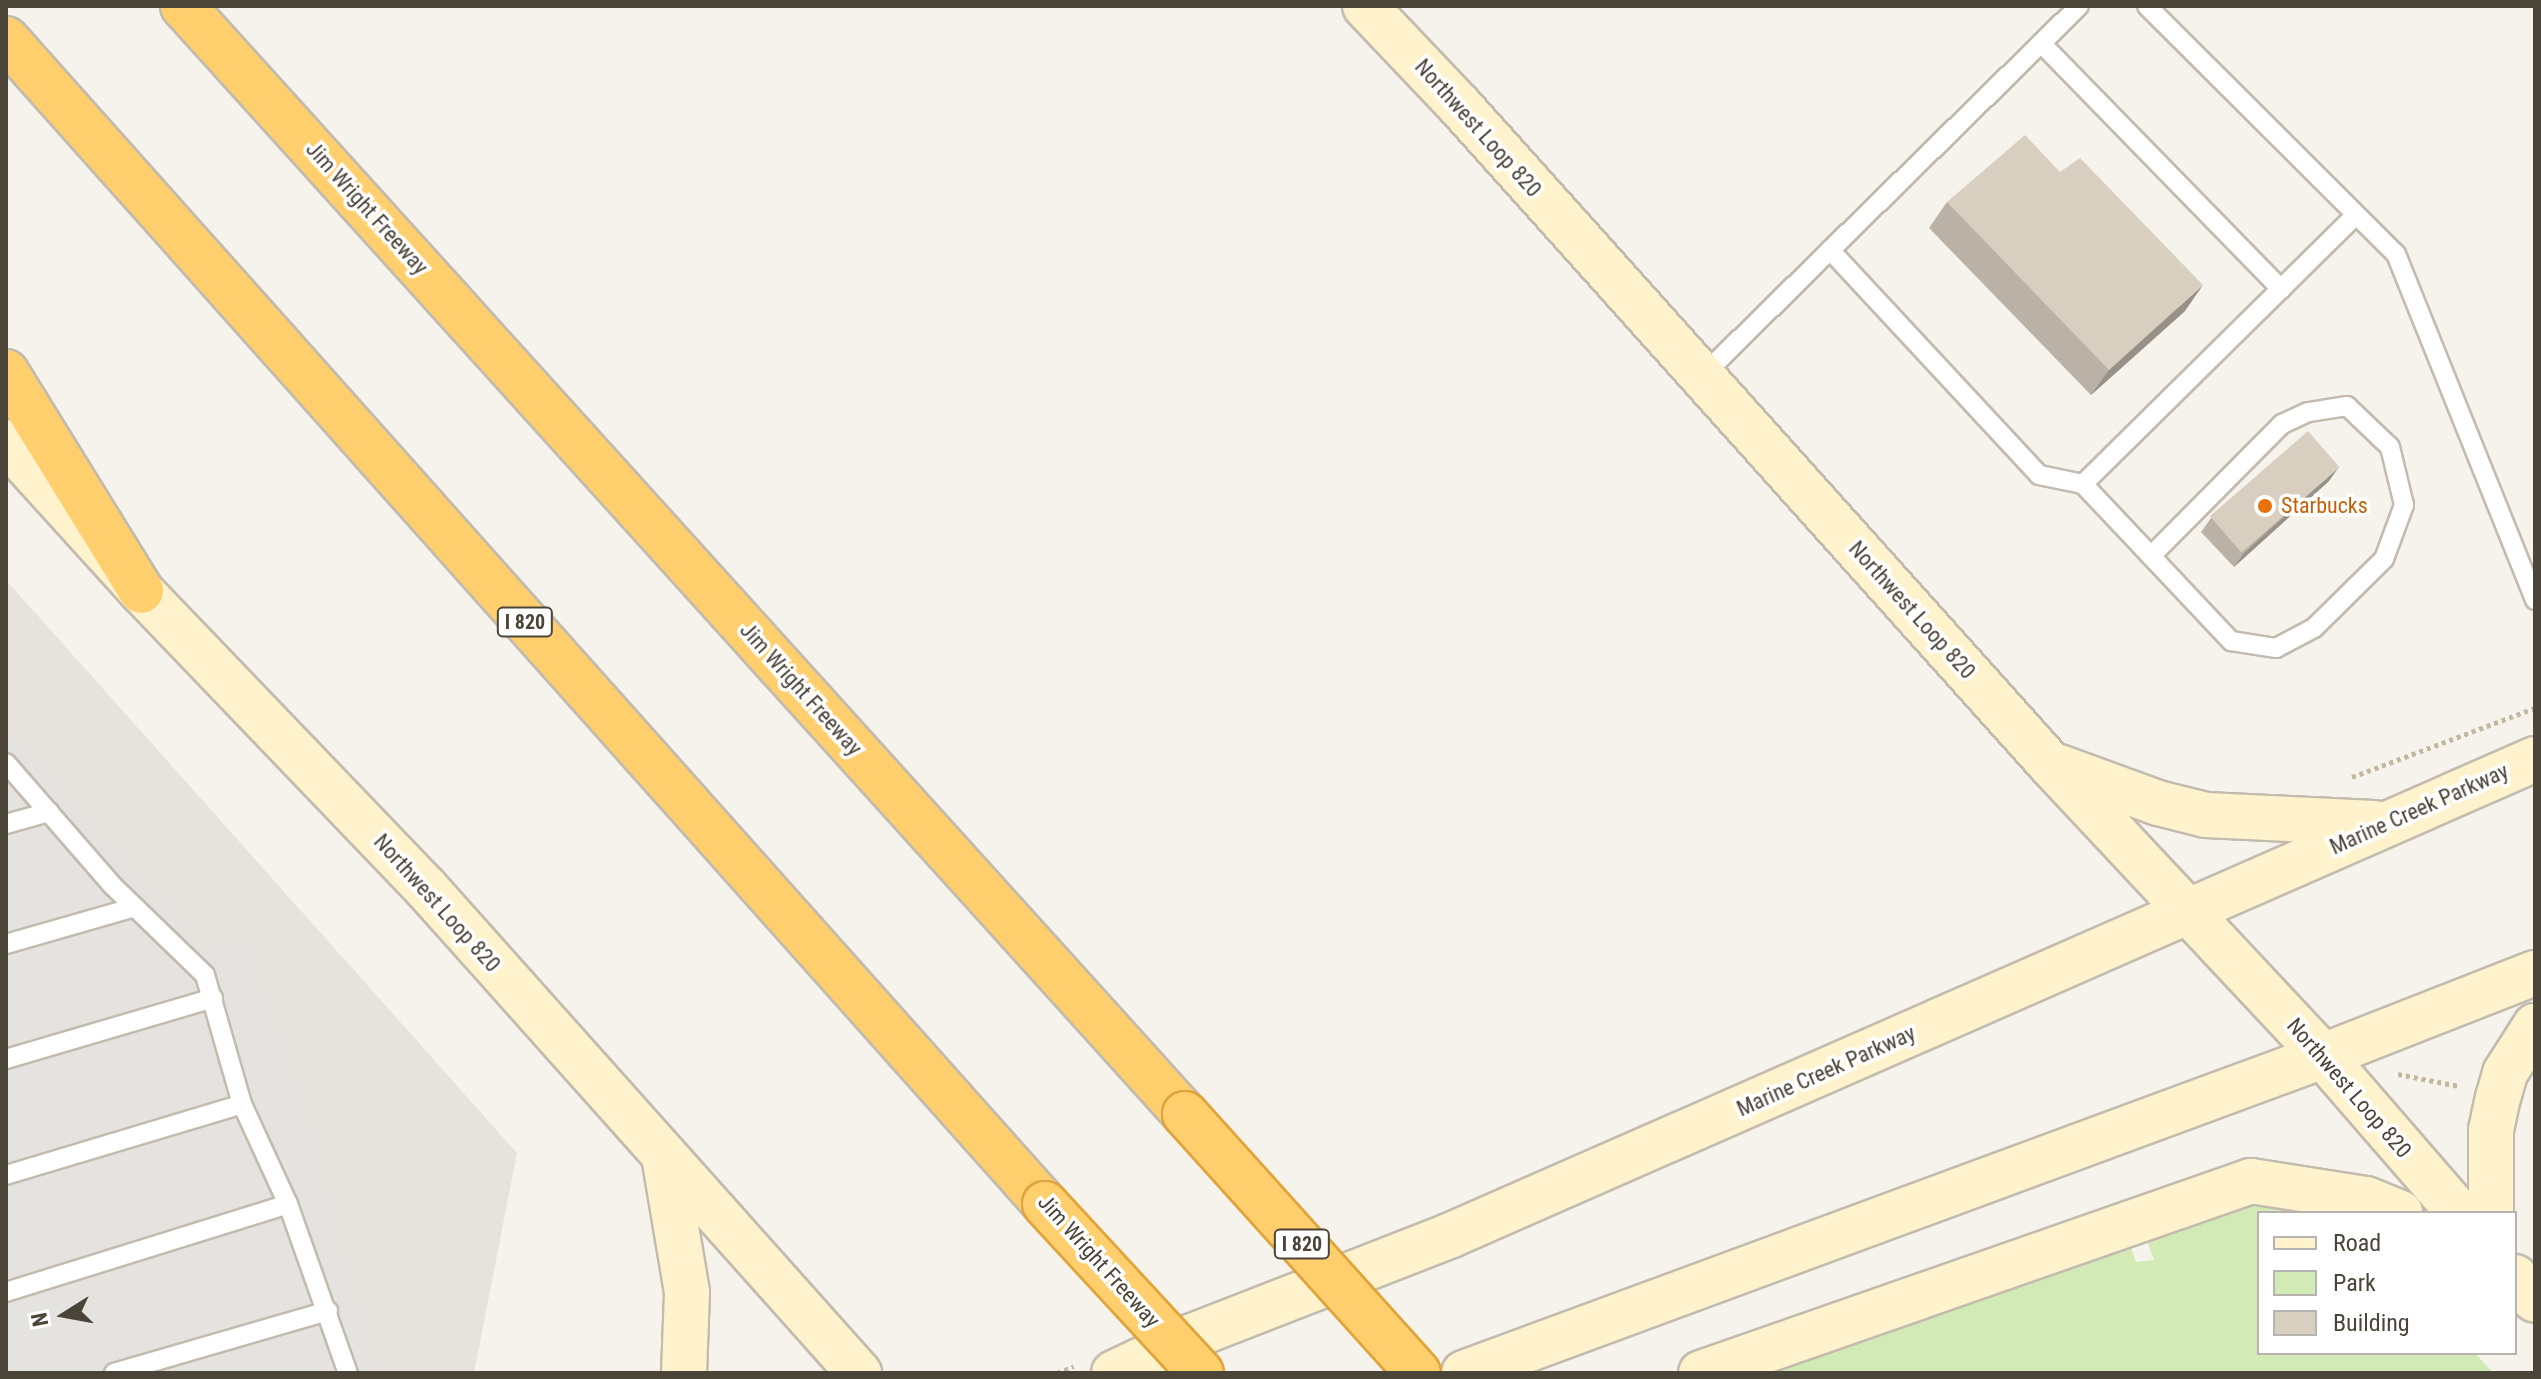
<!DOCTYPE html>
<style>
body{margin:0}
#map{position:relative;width:2541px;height:1379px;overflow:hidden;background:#f6f3ec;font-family:"Roboto Condensed",sans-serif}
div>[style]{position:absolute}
.industrial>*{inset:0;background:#e6e2dd}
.green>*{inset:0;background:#d2eab5}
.parking>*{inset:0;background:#e5e3e0}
.path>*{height:5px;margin-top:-2.5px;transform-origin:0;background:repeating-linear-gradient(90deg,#c4b79f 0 4px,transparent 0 8px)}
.roads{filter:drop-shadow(2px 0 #c2bbae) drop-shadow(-2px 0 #c2bbae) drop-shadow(0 2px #c2bbae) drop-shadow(0 -2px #c2bbae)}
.lane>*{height:18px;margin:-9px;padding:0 9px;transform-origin:9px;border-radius:9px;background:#fff}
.secondary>*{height:44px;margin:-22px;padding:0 22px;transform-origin:22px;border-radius:22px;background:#fff3cd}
.highway>*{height:44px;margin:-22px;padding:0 22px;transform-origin:22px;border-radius:22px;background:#ffcf6e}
.bridges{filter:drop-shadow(2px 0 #e0a43c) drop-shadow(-2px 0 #e0a43c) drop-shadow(0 2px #e0a43c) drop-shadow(0 -2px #e0a43c)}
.highway-bridge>*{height:44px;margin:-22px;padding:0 22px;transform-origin:22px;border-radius:22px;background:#ffcf6e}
.wall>*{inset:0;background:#bab2a6}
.shaded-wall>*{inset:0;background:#979187}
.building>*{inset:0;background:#d8cfc1;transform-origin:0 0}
.dots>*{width:22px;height:22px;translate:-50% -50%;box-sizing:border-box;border:4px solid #fff;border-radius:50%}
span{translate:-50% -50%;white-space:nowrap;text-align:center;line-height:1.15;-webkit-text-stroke:7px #fff;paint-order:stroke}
.shield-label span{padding:2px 6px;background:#fff;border:2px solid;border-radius:6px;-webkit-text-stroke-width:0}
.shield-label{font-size:20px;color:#4b4439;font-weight:700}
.street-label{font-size:22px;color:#4b4439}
.food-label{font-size:22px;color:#c56008}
.left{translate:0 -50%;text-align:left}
.frame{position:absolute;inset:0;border:8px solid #4b4439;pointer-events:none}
.legend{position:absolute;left:2257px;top:1211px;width:260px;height:144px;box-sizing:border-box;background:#fff;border:2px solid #b7b4b0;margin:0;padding:10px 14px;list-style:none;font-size:24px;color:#4b4439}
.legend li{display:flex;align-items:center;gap:16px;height:40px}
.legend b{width:40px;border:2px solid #b7b4b0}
.north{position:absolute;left:24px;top:1275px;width:80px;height:80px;-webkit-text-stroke:6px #fff;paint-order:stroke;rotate:259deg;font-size:22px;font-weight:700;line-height:32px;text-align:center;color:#4b4439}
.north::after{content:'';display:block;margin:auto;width:28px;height:36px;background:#4b4439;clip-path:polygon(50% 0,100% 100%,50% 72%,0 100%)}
</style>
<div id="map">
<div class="industrial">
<i style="clip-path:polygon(6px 580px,517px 1153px,474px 1373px,6px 1373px)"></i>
</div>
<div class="green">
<i style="clip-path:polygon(2270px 1197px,2335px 1213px,2259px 1213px,2259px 1353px,2475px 1353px,2493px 1373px,1744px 1373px,2127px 1235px,2136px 1262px,2154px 1260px,2141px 1225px)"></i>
</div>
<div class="parking">
<i style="clip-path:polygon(6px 731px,196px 948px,243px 946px,305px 1124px,367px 1373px,6px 1373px)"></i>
</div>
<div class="path">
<i style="left:2352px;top:777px;width:196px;rotate:-20.7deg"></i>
<i style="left:2398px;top:1074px;width:62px;rotate:11.1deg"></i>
<i style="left:1057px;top:1373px;width:18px;rotate:-22deg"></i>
</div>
<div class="roads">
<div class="lane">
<i style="left:2147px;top:6px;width:351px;rotate:44.9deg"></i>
<i style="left:2396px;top:254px;width:373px;rotate:68.1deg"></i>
<i style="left:2041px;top:43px;width:344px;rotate:45.7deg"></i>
<i style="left:1830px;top:250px;width:307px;rotate:47.1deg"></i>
<i style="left:2039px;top:475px;width:45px;rotate:11.6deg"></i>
<i style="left:2083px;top:484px;width:383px;rotate:-44.6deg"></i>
<i style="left:1702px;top:376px;width:528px;rotate:-44.46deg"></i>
<i style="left:2083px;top:484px;width:216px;rotate:46.7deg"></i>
<i style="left:2231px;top:641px;width:46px;rotate:8.8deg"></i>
<i style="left:2276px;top:648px;width:43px;rotate:-27.8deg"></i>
<i style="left:2314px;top:628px;width:98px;rotate:-44.6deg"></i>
<i style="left:2384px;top:559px;width:58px;rotate:-69.7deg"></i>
<i style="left:2404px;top:505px;width:60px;rotate:-103.6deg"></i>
<i style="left:2390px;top:447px;width:59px;rotate:-136.4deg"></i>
<i style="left:2347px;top:406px;width:39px;rotate:171deg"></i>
<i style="left:2308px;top:412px;width:29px;rotate:155deg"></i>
<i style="left:2282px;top:424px;width:186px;rotate:134.8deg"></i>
<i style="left:6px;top:763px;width:163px;rotate:49deg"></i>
<i style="left:113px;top:886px;width:128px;rotate:44.1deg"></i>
<i style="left:205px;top:975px;width:134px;rotate:74deg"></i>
<i style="left:242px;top:1104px;width:110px;rotate:65.3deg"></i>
<i style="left:288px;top:1204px;width:179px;rotate:70.5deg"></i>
<i style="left:6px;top:824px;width:45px;rotate:-15.6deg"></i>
<i style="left:6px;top:944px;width:134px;rotate:-16deg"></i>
<i style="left:6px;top:1059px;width:216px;rotate:-16.4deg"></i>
<i style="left:6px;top:1175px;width:246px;rotate:-16.7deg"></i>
<i style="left:6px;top:1292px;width:295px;rotate:-17.3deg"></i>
<i style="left:114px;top:1373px;width:223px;rotate:-16.2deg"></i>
</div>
<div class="secondary">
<i style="left:1365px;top:6px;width:137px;rotate:46.5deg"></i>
<i style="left:1459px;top:105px;width:885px;rotate:48.11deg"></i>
<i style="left:2050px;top:764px;width:400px;rotate:46.9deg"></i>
<i style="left:2323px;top:1056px;width:208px;rotate:49.1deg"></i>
<i style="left:6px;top:442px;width:201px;rotate:47.8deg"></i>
<i style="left:141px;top:591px;width:410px;rotate:46.2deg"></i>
<i style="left:425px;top:887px;width:652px;rotate:48.24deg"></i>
<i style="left:2059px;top:767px;width:105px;rotate:20deg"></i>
<i style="left:2158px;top:803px;width:49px;rotate:14deg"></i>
<i style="left:2206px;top:815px;width:168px;rotate:2.7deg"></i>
<i style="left:664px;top:1156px;width:138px;rotate:80.4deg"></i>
<i style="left:687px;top:1292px;width:81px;rotate:92.1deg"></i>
<i style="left:2491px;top:1213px;width:83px;rotate:-90deg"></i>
<i style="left:2491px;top:1130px;width:33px;rotate:-78deg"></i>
<i style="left:2498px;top:1098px;width:26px;rotate:-74deg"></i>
<i style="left:2505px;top:1073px;width:56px;rotate:-57.4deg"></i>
<i style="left:2515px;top:1277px;width:30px;rotate:49deg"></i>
<i style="left:1114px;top:1373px;width:84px;rotate:-25.3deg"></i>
<i style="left:1190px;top:1337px;width:278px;rotate:-21.3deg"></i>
<i style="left:1449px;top:1236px;width:1186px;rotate:-23.71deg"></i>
<i style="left:1464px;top:1373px;width:916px;rotate:-20.26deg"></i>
<i style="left:2323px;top:1056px;width:228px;rotate:-21.4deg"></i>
<i style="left:1701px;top:1373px;width:583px;rotate:-19.24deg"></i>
<i style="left:2251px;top:1181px;width:116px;rotate:8.9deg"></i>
<i style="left:2366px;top:1199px;width:37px;rotate:22deg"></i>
</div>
<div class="highway">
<i style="left:183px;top:6px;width:1494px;rotate:47.88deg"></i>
<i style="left:6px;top:39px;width:1561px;rotate:48.27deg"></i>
<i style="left:6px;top:372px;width:257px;rotate:58.3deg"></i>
</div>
</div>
<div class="bridges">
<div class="highway-bridge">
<i style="left:1185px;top:1114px;width:348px;rotate:48deg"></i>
<i style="left:1045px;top:1204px;width:230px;rotate:47.3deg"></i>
</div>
</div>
<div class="wall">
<i style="clip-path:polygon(1947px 202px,2185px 311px,2091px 395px,1929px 228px)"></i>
<i style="clip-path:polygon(2329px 481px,2234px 567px,2201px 532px,2211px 518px)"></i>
</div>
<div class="shaded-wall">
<i style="clip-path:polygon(2203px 285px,2185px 311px,2091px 395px,2109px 370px)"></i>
<i style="clip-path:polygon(2339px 467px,2329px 481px,2234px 567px,2244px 553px)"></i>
</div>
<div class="building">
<i style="clip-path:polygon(2025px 135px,2060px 172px,2080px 158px,2203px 285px,2109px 370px,1947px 202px)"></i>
<i style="left:2308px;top:431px;width:48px;height:130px;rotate:49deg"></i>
</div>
<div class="dots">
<i style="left:2265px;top:506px;background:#e8710a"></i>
</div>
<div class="shield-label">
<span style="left:525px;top:622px">I 820</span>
<span style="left:1302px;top:1244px">I 820</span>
</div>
<div class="street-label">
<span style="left:1478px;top:128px;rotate:48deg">Northwest Loop 820</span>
<span style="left:367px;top:208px;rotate:48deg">Jim Wright Freeway</span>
<span style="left:1912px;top:610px;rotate:48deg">Northwest Loop 820</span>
<span style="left:801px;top:689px;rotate:48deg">Jim Wright Freeway</span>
<span style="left:2419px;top:809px;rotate:-24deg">Marine Creek Parkway</span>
<span style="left:437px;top:903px;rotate:48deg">Northwest Loop 820</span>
<span style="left:1826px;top:1071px;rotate:-24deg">Marine Creek Parkway</span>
<span style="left:2349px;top:1088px;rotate:49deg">Northwest Loop 820</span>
<span style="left:1099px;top:1261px;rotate:48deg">Jim Wright Freeway</span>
</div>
<div class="food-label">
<span class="left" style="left:2281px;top:506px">Starbucks</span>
</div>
<div class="frame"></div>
<ul class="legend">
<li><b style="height:10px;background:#fff3cd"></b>Road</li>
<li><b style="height:22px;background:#d2eab5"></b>Park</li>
<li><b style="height:22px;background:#d8cfc1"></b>Building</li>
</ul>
<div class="north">N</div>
</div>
